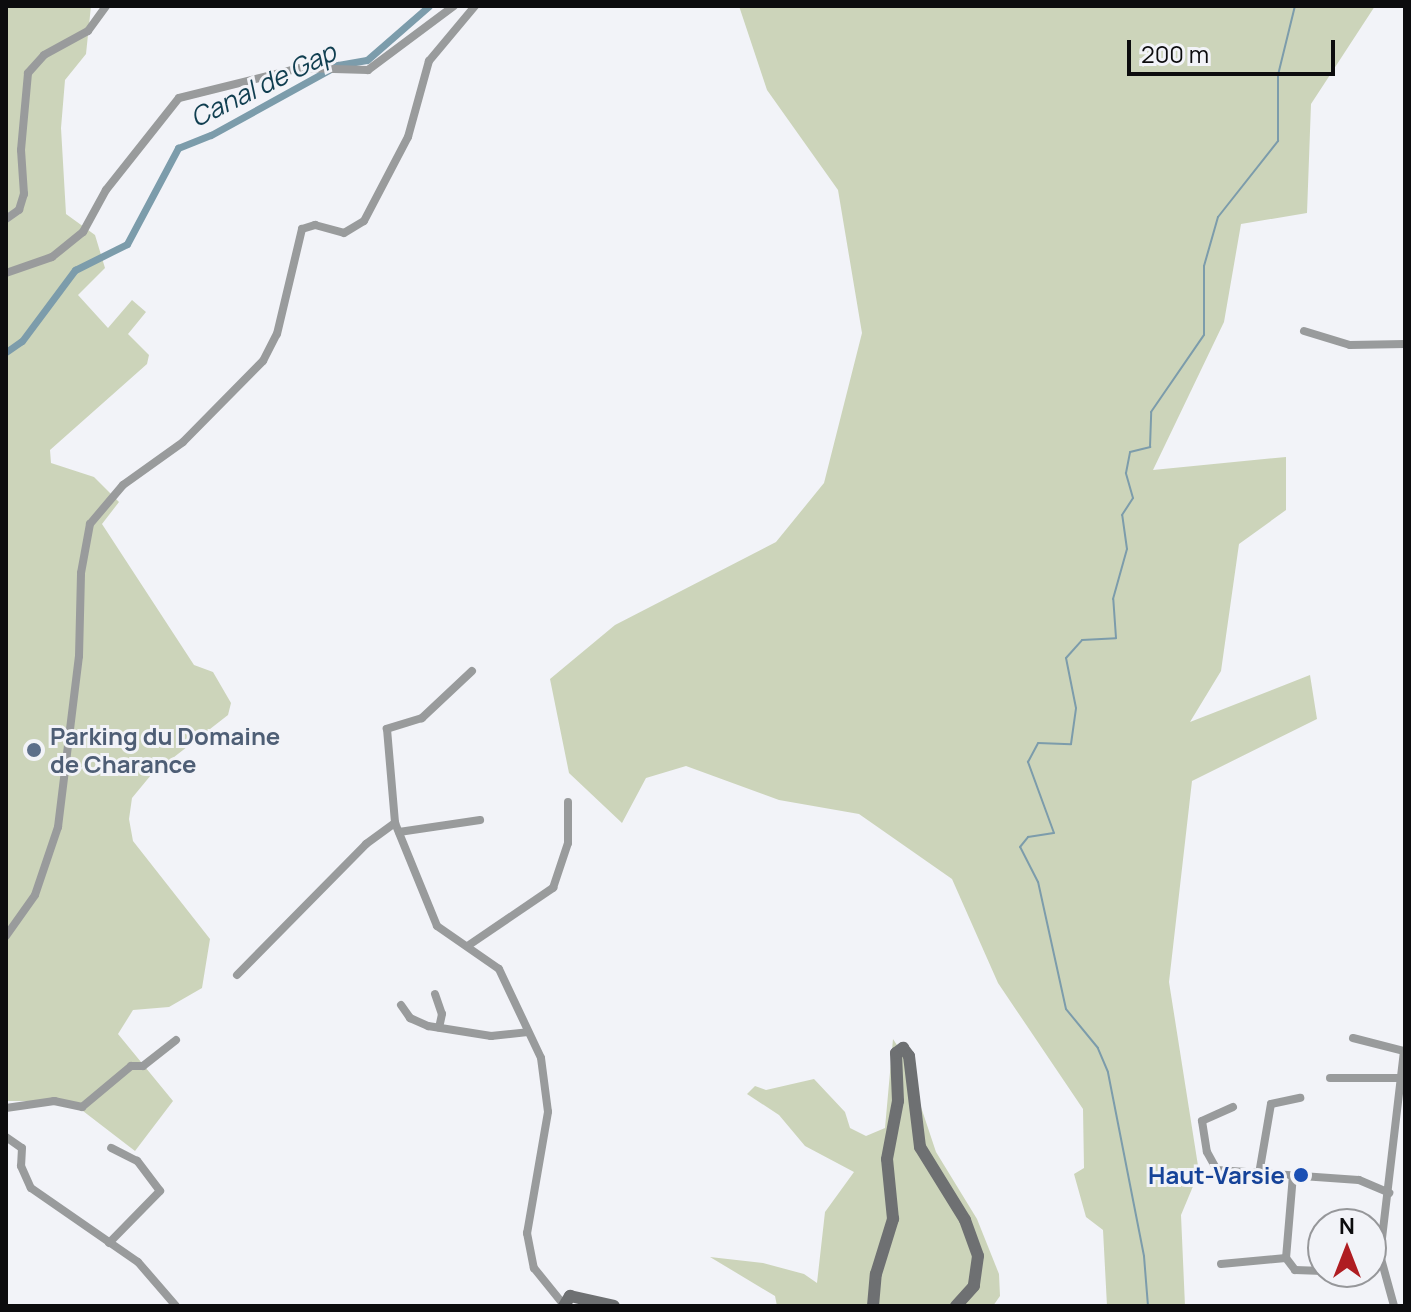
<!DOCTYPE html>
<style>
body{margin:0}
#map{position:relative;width:1411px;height:1312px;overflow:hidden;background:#f2f3f8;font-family:Manrope,sans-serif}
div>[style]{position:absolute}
.green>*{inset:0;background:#ccd4ba}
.stream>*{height:2px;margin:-1px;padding:0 1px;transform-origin:1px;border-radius:1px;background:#7c9cab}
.canal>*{height:7px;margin:-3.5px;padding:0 3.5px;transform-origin:3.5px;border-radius:3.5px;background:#7c9cab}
.street>*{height:8px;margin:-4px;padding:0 4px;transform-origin:4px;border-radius:4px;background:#999b9c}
.secondary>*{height:12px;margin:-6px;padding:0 6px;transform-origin:6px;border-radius:6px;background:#6e7072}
.dots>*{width:22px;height:22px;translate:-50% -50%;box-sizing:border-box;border:4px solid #f2f3f8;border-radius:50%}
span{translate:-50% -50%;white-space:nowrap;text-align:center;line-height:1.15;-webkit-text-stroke:6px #f2f3f8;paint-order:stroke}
.service-label{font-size:24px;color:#4e5e75;font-weight:700}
.left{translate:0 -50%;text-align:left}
.transit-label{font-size:24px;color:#164399;font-weight:700}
.right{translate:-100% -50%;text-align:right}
.water-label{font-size:26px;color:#103e50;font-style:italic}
.frame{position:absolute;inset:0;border:8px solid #0c0c0e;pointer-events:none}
.north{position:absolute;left:1307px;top:1208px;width:80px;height:80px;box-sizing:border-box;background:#f2f3f8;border:2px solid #96979a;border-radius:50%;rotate:0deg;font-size:22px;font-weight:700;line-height:32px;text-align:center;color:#0c0c0e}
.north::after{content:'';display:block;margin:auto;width:28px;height:36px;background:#af1d22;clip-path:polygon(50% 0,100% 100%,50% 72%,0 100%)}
.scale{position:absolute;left:1127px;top:40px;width:208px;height:36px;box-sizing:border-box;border:4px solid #0c0c0e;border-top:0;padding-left:10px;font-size:24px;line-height:28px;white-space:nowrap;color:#0c0c0e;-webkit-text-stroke:6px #f2f3f8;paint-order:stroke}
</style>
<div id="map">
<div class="green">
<i style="clip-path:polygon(6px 6px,91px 6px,86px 54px,65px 80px,61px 128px,66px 214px,95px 235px,105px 268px,78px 295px,108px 328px,132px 300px,146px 312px,128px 334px,149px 355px,147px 364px,50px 450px,51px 463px,94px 477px,119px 502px,102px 524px,194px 665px,213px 672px,231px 703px,228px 715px,151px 775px,132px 798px,129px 819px,133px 841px,210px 939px,202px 988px,169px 1007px,133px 1010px,118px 1034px,173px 1101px,135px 1151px,70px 1101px,6px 1101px)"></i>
<i style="clip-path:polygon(739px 6px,1375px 6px,1311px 104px,1307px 213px,1241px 224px,1224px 322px,1153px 470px,1286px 457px,1286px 510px,1239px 544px,1221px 671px,1190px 722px,1310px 675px,1317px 719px,1192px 781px,1169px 982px,1199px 1172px,1181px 1215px,1185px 1306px,1107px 1306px,1103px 1230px,1086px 1217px,1074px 1174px,1084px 1168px,1083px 1109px,998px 983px,952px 879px,859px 814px,779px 800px,686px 766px,646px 778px,622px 823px,569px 773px,550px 679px,615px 625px,776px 542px,824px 483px,862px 333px,838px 190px,767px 90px)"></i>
<i style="clip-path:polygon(893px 1039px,904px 1056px,936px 1152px,977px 1219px,999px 1274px,1000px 1296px,993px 1306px,777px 1306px,775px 1296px,710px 1257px,763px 1263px,804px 1274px,817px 1283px,825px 1212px,854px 1172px,805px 1146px,779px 1115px,747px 1094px,755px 1086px,766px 1090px,814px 1079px,845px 1112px,850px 1128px,866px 1136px,885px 1128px)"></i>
</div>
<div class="stream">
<i style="left:1148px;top:1306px;width:50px;rotate:-94.6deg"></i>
<i style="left:1144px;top:1256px;width:187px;rotate:-101.1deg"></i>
<i style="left:1108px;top:1072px;width:26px;rotate:-113deg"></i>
<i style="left:1098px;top:1048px;width:50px;rotate:-129.4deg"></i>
<i style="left:1066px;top:1009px;width:130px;rotate:-102.4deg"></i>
<i style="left:1038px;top:882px;width:39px;rotate:-117deg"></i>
<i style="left:1020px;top:847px;width:13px;rotate:-51deg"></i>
<i style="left:1028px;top:837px;width:26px;rotate:-9deg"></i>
<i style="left:1054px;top:833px;width:76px;rotate:-110.1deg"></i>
<i style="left:1028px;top:762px;width:21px;rotate:-62deg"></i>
<i style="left:1038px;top:743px;width:33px;rotate:2deg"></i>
<i style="left:1071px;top:744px;width:36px;rotate:-82deg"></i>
<i style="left:1076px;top:708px;width:51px;rotate:-101.3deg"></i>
<i style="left:1066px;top:658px;width:24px;rotate:-48deg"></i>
<i style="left:1082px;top:640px;width:34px;rotate:-3deg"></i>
<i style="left:1116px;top:638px;width:39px;rotate:-94deg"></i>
<i style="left:1113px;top:599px;width:52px;rotate:-74.4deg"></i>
<i style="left:1127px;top:549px;width:34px;rotate:-98deg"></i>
<i style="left:1122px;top:515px;width:20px;rotate:-57deg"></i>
<i style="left:1133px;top:498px;width:26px;rotate:-106deg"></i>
<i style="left:1126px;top:473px;width:21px;rotate:-79deg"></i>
<i style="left:1130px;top:452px;width:21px;rotate:-14deg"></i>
<i style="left:1150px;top:447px;width:35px;rotate:-88deg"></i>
<i style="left:1151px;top:412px;width:93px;rotate:-55.5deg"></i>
<i style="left:1204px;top:335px;width:69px;rotate:-90deg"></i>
<i style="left:1204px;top:266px;width:51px;rotate:-74.1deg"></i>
<i style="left:1218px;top:217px;width:97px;rotate:-51.7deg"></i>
<i style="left:1278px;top:141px;width:66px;rotate:-90deg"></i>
<i style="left:1278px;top:75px;width:71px;rotate:-76.2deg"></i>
</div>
<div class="canal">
<i style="left:6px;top:352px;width:19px;rotate:-35deg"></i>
<i style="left:22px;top:341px;width:89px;rotate:-53.3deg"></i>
<i style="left:75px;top:270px;width:58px;rotate:-26.6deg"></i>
<i style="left:127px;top:244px;width:109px;rotate:-62deg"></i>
<i style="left:178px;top:148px;width:35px;rotate:-22deg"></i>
<i style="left:211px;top:135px;width:145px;rotate:-28.9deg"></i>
<i style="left:338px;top:65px;width:29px;rotate:-10deg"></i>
<i style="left:367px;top:60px;width:82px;rotate:-41.1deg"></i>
</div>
<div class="street">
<i style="left:6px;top:219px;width:16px;rotate:-35deg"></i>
<i style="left:19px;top:210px;width:17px;rotate:-73deg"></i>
<i style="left:24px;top:194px;width:44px;rotate:-93.9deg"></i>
<i style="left:21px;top:150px;width:77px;rotate:-84.8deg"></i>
<i style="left:28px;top:73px;width:24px;rotate:-48deg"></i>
<i style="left:44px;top:55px;width:50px;rotate:-28.6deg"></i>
<i style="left:88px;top:31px;width:31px;rotate:-54deg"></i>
<i style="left:6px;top:273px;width:49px;rotate:-19.2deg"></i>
<i style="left:52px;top:257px;width:40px;rotate:-39deg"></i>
<i style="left:83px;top:232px;width:48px;rotate:-61.3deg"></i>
<i style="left:106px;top:190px;width:117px;rotate:-51.6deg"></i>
<i style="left:179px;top:98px;width:125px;rotate:-13.9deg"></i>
<i style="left:300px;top:68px;width:68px;rotate:1.7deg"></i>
<i style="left:368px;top:70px;width:107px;rotate:-36.7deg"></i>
<i style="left:1304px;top:331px;width:48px;rotate:16.9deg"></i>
<i style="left:1350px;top:345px;width:55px;rotate:-1deg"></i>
<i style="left:472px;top:671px;width:69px;rotate:136.8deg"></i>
<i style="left:422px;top:718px;width:37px;rotate:163deg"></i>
<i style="left:387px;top:729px;width:94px;rotate:85.1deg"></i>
<i style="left:395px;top:823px;width:111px;rotate:67.8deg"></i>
<i style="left:437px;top:926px;width:75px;rotate:34.7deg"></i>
<i style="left:499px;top:969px;width:98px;rotate:64.7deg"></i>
<i style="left:541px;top:1058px;width:54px;rotate:82.6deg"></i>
<i style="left:548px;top:1112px;width:123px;rotate:99.8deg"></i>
<i style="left:527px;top:1233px;width:36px;rotate:79deg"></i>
<i style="left:534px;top:1268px;width:46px;rotate:51.1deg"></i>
<i style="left:399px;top:832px;width:82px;rotate:-8.4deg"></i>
<i style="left:6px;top:936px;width:50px;rotate:-54.7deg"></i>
<i style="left:35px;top:895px;width:72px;rotate:-71.3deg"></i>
<i style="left:58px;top:827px;width:172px;rotate:-83deg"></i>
<i style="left:79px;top:656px;width:83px;rotate:-88.6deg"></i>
<i style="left:81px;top:573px;width:50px;rotate:-79.6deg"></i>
<i style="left:90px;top:524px;width:51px;rotate:-49.8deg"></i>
<i style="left:123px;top:485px;width:74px;rotate:-35.6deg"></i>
<i style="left:183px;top:442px;width:114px;rotate:-45.4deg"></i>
<i style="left:263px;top:361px;width:30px;rotate:-63deg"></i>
<i style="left:277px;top:334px;width:108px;rotate:-76.6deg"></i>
<i style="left:302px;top:229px;width:14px;rotate:-17deg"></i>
<i style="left:315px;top:225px;width:30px;rotate:15deg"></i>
<i style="left:344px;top:233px;width:23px;rotate:-31deg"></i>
<i style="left:364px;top:221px;width:95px;rotate:-62.4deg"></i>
<i style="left:408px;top:137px;width:79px;rotate:-74.6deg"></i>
<i style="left:429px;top:61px;width:72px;rotate:-50.1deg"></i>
<i style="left:469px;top:945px;width:102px;rotate:-34.2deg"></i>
<i style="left:553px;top:888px;width:47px;rotate:-71.6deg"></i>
<i style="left:568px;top:843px;width:41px;rotate:-90deg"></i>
<i style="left:237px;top:975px;width:184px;rotate:-45.4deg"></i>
<i style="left:366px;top:844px;width:36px;rotate:-36deg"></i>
<i style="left:435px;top:994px;width:21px;rotate:71deg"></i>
<i style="left:442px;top:1014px;width:14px;rotate:102deg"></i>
<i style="left:401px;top:1005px;width:16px;rotate:55deg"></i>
<i style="left:410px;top:1018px;width:20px;rotate:24deg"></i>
<i style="left:428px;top:1026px;width:64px;rotate:9deg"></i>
<i style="left:491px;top:1036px;width:37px;rotate:-6deg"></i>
<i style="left:1353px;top:1038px;width:53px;rotate:14.3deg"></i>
<i style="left:1404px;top:1051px;width:205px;rotate:96.7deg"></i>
<i style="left:1380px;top:1255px;width:53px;rotate:74.6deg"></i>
<i style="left:1330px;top:1078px;width:71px"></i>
<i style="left:1233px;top:1107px;width:34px;rotate:156deg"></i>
<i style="left:1202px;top:1121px;width:31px;rotate:81deg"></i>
<i style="left:1207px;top:1152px;width:21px;rotate:61deg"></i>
<i style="left:1217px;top:1170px;width:142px;rotate:4deg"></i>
<i style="left:1359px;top:1180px;width:33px;rotate:23deg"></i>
<i style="left:6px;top:1108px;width:49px;rotate:-8.3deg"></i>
<i style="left:54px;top:1101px;width:29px;rotate:12deg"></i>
<i style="left:82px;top:1107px;width:64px;rotate:-39.9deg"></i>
<i style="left:131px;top:1066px;width:12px"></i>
<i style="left:143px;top:1066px;width:42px;rotate:-38.2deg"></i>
<i style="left:6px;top:1137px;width:19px;rotate:35deg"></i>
<i style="left:22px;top:1148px;width:18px;rotate:93deg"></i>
<i style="left:21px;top:1166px;width:24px;rotate:66deg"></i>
<i style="left:31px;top:1188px;width:130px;rotate:34.7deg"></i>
<i style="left:138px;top:1262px;width:58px;rotate:49.2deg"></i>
<i style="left:1259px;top:1174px;width:71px;rotate:-80.3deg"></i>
<i style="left:1271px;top:1104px;width:30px;rotate:-12deg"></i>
<i style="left:1293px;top:1175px;width:83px;rotate:94.8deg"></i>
<i style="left:1286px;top:1258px;width:15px;rotate:53deg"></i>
<i style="left:1295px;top:1270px;width:28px;rotate:2deg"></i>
<i style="left:109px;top:1243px;width:73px;rotate:-45.6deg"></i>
<i style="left:160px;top:1191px;width:38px;rotate:-127deg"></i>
<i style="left:137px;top:1161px;width:29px;rotate:-153deg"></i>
<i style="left:1221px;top:1264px;width:65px;rotate:-5.3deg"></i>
</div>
<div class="secondary">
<i style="left:564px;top:1306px;width:12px;rotate:-59deg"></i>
<i style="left:570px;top:1296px;width:45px;rotate:12.8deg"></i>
<i style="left:873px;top:1306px;width:32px;rotate:-85deg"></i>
<i style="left:876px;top:1274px;width:58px;rotate:-72.8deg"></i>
<i style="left:893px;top:1219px;width:60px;rotate:-95.7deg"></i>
<i style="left:887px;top:1159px;width:59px;rotate:-79.3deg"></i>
<i style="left:898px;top:1101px;width:48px;rotate:-92.4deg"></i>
<i style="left:896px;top:1053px;width:9px;rotate:-36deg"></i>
<i style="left:903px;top:1048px;width:10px;rotate:53deg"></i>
<i style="left:909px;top:1056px;width:92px;rotate:83.1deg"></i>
<i style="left:920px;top:1147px;width:86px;rotate:58.3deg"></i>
<i style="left:965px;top:1220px;width:38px;rotate:70deg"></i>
<i style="left:978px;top:1256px;width:30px;rotate:98deg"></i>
<i style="left:974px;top:1286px;width:27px;rotate:132deg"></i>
</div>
<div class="dots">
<i style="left:34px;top:750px;background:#5c6f8a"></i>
<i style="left:1301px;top:1175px;background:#1a4fb4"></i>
</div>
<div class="service-label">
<span class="left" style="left:50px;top:750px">Parking du Domaine<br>de Charance</span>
</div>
<div class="transit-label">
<span class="right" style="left:1285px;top:1175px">Haut-Varsie</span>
</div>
<div class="water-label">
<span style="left:263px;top:85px;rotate:-26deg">Canal de Gap</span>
</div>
<div class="frame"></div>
<div class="north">N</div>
<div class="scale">200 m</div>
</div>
